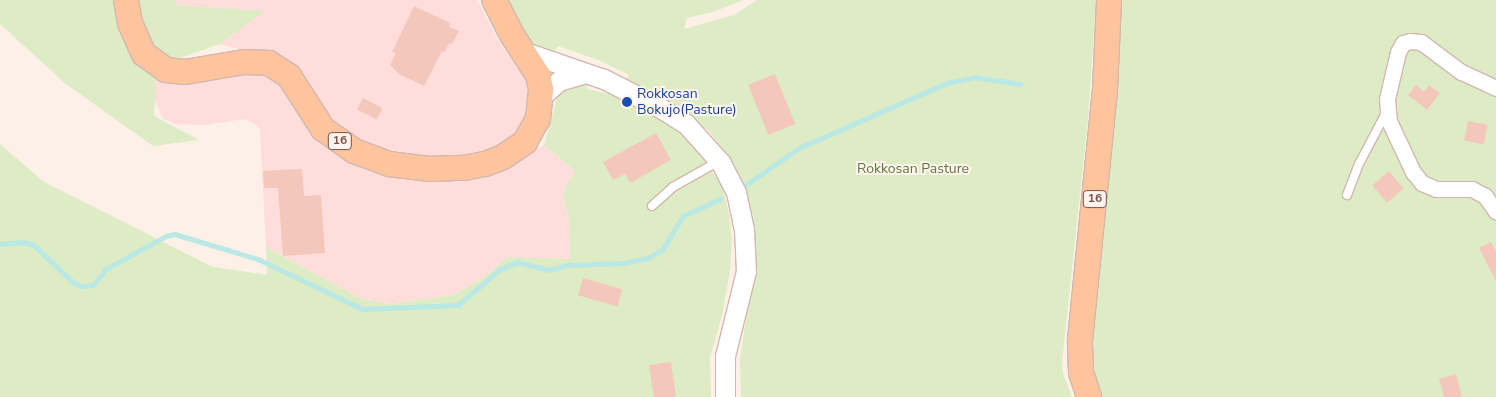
<!DOCTYPE html>
<style>
body{margin:0}
#map{position:relative;width:1496px;height:397px;overflow:hidden;background:#fdf0e7;font-family:"Nunito Sans",sans-serif}
div>[style]{position:absolute}
.commercial>*{inset:0;background:#fedddb}
.green>*{inset:0;background:#ddecc4}
.stream>*{height:4.5px;margin:-2.25px;padding:0 2.25px;transform-origin:2.25px;border-radius:2.25px;background:#bae8e4}
.building>*{inset:0;background:#f4c7bd;transform-origin:0 0}
.roads{filter:drop-shadow(1px 0 #d3b7af) drop-shadow(-1px 0 #d3b7af) drop-shadow(0 1px #d3b7af) drop-shadow(0 -1px #d3b7af)}
.service>*{height:8px;margin:-4px;padding:0 4px;transform-origin:4px;border-radius:4px;background:#fff}
.minor>*{height:15px;margin:-7.5px;padding:0 7.5px;transform-origin:7.5px;border-radius:7.5px;background:#fff}
.tertiary>*{height:19px;margin:-9.5px;padding:0 9.5px;transform-origin:9.5px;border-radius:9.5px;background:#fff}
.primary>*{height:24px;margin:-12px;padding:0 12px;transform-origin:12px;border-radius:12px;background:#fec49e}
.dots>*{width:14px;height:14px;translate:-50% -50%;box-sizing:border-box;border:2px solid #fff5ee;border-radius:50%}
span{translate:-50% -50%;white-space:nowrap;text-align:center;line-height:1.15;-webkit-text-stroke:4px #fff5ee;paint-order:stroke}
.shield-label span{padding:1px 4px;background:#fff5ee;border:1px solid;border-radius:4px;-webkit-text-stroke-width:0}
.shield-label{font-size:12px;color:#79504a;font-weight:700}
.transit-label{font-size:14px;color:#164399}
.left{translate:0 -50%;text-align:left}
.park-label{font-size:14px;color:#5d793e}
</style>
<div id="map">
<div class="commercial">
<i style="clip-path:polygon(176px 0,477px 0,502px 47px,526px 78px,529px 104px,526px 119px,517px 137px,489px 154px,446px 158px,415px 156px,364px 142px,333px 123px,321px 108px,300px 71px,283px 56px,264px 50px,242px 50px,220px 44px,264px 11px,176px 5px)"></i>
<i style="clip-path:polygon(236px 71px,274px 75px,331px 146px,499px 169px,518px 162px,544px 145px,575px 171px,565px 188px,563px 198px,569px 220px,570px 259px,507px 257px,484px 277px,453px 295px,390px 304px,360px 298px,266px 247px,260px 129px,253px 123px,244px 119px,205px 125px,176px 124px,163px 119px,154px 98px,154px 78px,181px 80px)"></i>
</div>
<div class="green">
<i style="clip-path:polygon(0 0,176px 0,176px 5px,265px 11px,220px 44px,157px 66px,154px 116px,199px 140px,153px 146px,66px 84px,0 24px)"></i>
<i style="clip-path:polygon(505px 0,743px 0,713px 12px,687px 18px,684px 29px,734px 15px,757px 0,1096px 0,1088px 120px,1062px 362px,1063px 373px,1072px 397px,741px 397px,740px 358px,754px 268px,750px 211px,742px 179px,723px 190px,729px 213px,732px 240px,730px 271px,722px 316px,710px 358px,711px 397px,0 397px,0 144px,44px 182px,213px 267px,267px 275px,266px 247px,360px 298px,390px 304px,453px 295px,484px 277px,507px 257px,570px 259px,569px 220px,563px 198px,565px 188px,575px 171px,544px 145px,557px 97px,569px 86px,589px 83px,587px 89px,608px 94px,651px 114px,679px 133px,698px 151px,717px 179px,737px 168px,709px 131px,665px 100px,626px 80px,629px 75px,598px 60px,558px 46px,555px 51px,533px 44px,519px 31px)"></i>
<i style="clip-path:polygon(1118px 0,1496px 0,1496px 397px,1097px 397px,1088px 346px)"></i>
</div>
<div class="stream">
<i style="left:743px;top:187px;width:68px;rotate:-34.9deg"></i>
<i style="left:799px;top:148px;width:162px;rotate:-23.7deg"></i>
<i style="left:947px;top:83px;width:29px;rotate:-12deg"></i>
<i style="left:975px;top:77px;width:46px;rotate:8.8deg"></i>
<i style="left:0;top:244px;width:23px;rotate:-5deg"></i>
<i style="left:23px;top:242px;width:11px;rotate:15deg"></i>
<i style="left:34px;top:245px;width:55px;rotate:43.5deg"></i>
<i style="left:74px;top:283px;width:8px;rotate:23deg"></i>
<i style="left:81px;top:286px;width:12px;rotate:-5deg"></i>
<i style="left:93px;top:285px;width:21px;rotate:-51deg"></i>
<i style="left:106px;top:269px;width:68px;rotate:-28.8deg"></i>
<i style="left:166px;top:236px;width:9px;rotate:-13deg"></i>
<i style="left:175px;top:234px;width:87px;rotate:16.8deg"></i>
<i style="left:258px;top:259px;width:116px;rotate:25.5deg"></i>
<i style="left:363px;top:309px;width:95px;rotate:-2.4deg"></i>
<i style="left:458px;top:305px;width:54px;rotate:-40.5deg"></i>
<i style="left:499px;top:270px;width:20px;rotate:-24deg"></i>
<i style="left:517px;top:262px;width:32px;rotate:14deg"></i>
<i style="left:548px;top:270px;width:21px;rotate:-14deg"></i>
<i style="left:568px;top:265px;width:56px;rotate:-2deg"></i>
<i style="left:624px;top:263px;width:25px;rotate:-12deg"></i>
<i style="left:648px;top:258px;width:17px;rotate:-31deg"></i>
<i style="left:663px;top:249px;width:39px;rotate:-59deg"></i>
<i style="left:683px;top:216px;width:41px;rotate:-24.7deg"></i>
</div>
<div class="building">
<i style="clip-path:polygon(414px 6px,450px 23px,449px 27px,459px 31px,452px 44px,449px 43px,445px 52px,442px 51px,424px 86px,399px 74px,390px 65px,396px 53px,392px 52px)"></i>
<i style="left:775px;top:74px;width:54px;height:29px;rotate:68deg"></i>
<i style="clip-path:polygon(1416px 85px,1424px 92px,1429px 85px,1440px 93px,1427px 110px,1408px 95px)"></i>
<i style="left:363px;top:98px;width:22px;height:13px;rotate:27deg"></i>
<i style="left:1468px;top:121px;width:20px;height:20px;rotate:11deg"></i>
<i style="clip-path:polygon(656px 133px,671px 160px,630px 183px,625px 174px,613px 180px,603px 162px)"></i>
<i style="clip-path:polygon(302px 169px,304px 196px,321px 195px,325px 253px,283px 256px,278px 188px,264px 188px,263px 171px)"></i>
<i style="left:1389px;top:171px;width:23px;height:22px;rotate:50deg"></i>
<i style="clip-path:polygon(1491px 242px,1496px 251px,1496px 281px,1479px 248px)"></i>
<i style="left:583px;top:278px;width:41px;height:18px;rotate:16deg"></i>
<i style="left:671px;top:362px;width:35px;height:22px;rotate:82deg"></i>
<i style="clip-path:polygon(1456px 374px,1462px 397px,1444px 397px,1439px 379px)"></i>
</div>
<div class="roads">
<div class="service">
<i style="left:1347px;top:195px;width:33px;rotate:-69deg"></i>
<i style="left:1359px;top:164px;width:58px;rotate:-62.1deg"></i>
<i style="left:652px;top:206px;width:28px;rotate:-42deg"></i>
<i style="left:673px;top:187px;width:53px;rotate:-29.5deg"></i>
</div>
<div class="minor">
<i style="left:1496px;top:88px;width:38px;rotate:-155deg"></i>
<i style="left:1461px;top:72px;width:50px;rotate:-143.1deg"></i>
<i style="left:1421px;top:42px;width:11px;rotate:-175deg"></i>
<i style="left:1410px;top:41px;width:7px;rotate:164deg"></i>
<i style="left:1403px;top:43px;width:10px;rotate:119deg"></i>
<i style="left:1398px;top:52px;width:48px;rotate:103.2deg"></i>
<i style="left:1387px;top:99px;width:22px;rotate:85deg"></i>
<i style="left:1389px;top:121px;width:56px;rotate:64.8deg"></i>
<i style="left:1413px;top:172px;width:14px;rotate:51deg"></i>
<i style="left:1422px;top:183px;width:15px;rotate:23deg"></i>
<i style="left:1436px;top:189px;width:36px"></i>
<i style="left:1472px;top:189px;width:15px;rotate:28deg"></i>
<i style="left:1485px;top:196px;width:19px;rotate:55deg"></i>
</div>
<div class="tertiary">
<i style="left:522px;top:51px;width:87px;rotate:18.9deg"></i>
<i style="left:604px;top:79px;width:65px;rotate:27.3deg"></i>
<i style="left:662px;top:109px;width:28px;rotate:32deg"></i>
<i style="left:686px;top:124px;width:52px;rotate:48.1deg"></i>
<i style="left:721px;top:163px;width:33px;rotate:63deg"></i>
<i style="left:736px;top:192px;width:38px;rotate:78deg"></i>
<i style="left:744px;top:229px;width:42px;rotate:87.3deg"></i>
<i style="left:746px;top:271px;width:88px;rotate:103.9deg"></i>
<i style="left:725px;top:356px;width:41px;rotate:90deg"></i>
<i style="left:541px;top:97px;width:24px;rotate:-42deg"></i>
<i style="left:559px;top:81px;width:27px;rotate:-17deg"></i>
</div>
<div class="primary">
<i style="left:126px;top:0;width:23px;rotate:80deg"></i>
<i style="left:130px;top:23px;width:34px;rotate:66deg"></i>
<i style="left:144px;top:54px;width:27px;rotate:36deg"></i>
<i style="left:166px;top:70px;width:19px;rotate:6deg"></i>
<i style="left:185px;top:72px;width:60px;rotate:-9.6deg"></i>
<i style="left:244px;top:62px;width:25px;rotate:2deg"></i>
<i style="left:269px;top:63px;width:24px;rotate:33deg"></i>
<i style="left:289px;top:76px;width:63px;rotate:57.3deg"></i>
<i style="left:323px;top:129px;width:38px;rotate:35deg"></i>
<i style="left:354px;top:151px;width:37px;rotate:20deg"></i>
<i style="left:389px;top:164px;width:40px;rotate:7.1deg"></i>
<i style="left:429px;top:169px;width:35px;rotate:-2deg"></i>
<i style="left:464px;top:168px;width:21px;rotate:-11deg"></i>
<i style="left:485px;top:164px;width:19px;rotate:-21deg"></i>
<i style="left:503px;top:157px;width:27px;rotate:-34deg"></i>
<i style="left:525px;top:142px;width:26px;rotate:-61deg"></i>
<i style="left:538px;top:119px;width:30px;rotate:-84deg"></i>
<i style="left:541px;top:89px;width:14px;rotate:-102deg"></i>
<i style="left:538px;top:75px;width:48px;rotate:-123deg"></i>
<i style="left:512px;top:35px;width:39px;rotate:-117deg"></i>
<i style="left:1089px;top:397px;width:26px;rotate:-108deg"></i>
<i style="left:1081px;top:372px;width:32px;rotate:-92deg"></i>
<i style="left:1080px;top:340px;width:252px;rotate:-84.3deg"></i>
<i style="left:1105px;top:89px;width:89px;rotate:-87.4deg"></i>
</div>
</div>
<div class="dots">
<i style="left:627px;top:102px;background:#1a4fb4"></i>
</div>
<div class="shield-label">
<span style="left:340px;top:141px">16</span>
<span style="left:1095px;top:199px">16</span>
</div>
<div class="transit-label">
<span class="left" style="left:637px;top:102px">Rokkosan<br>Bokujo(Pasture)</span>
</div>
<div class="park-label">
<span style="left:913px;top:169px">Rokkosan Pasture</span>
</div>
</div>
